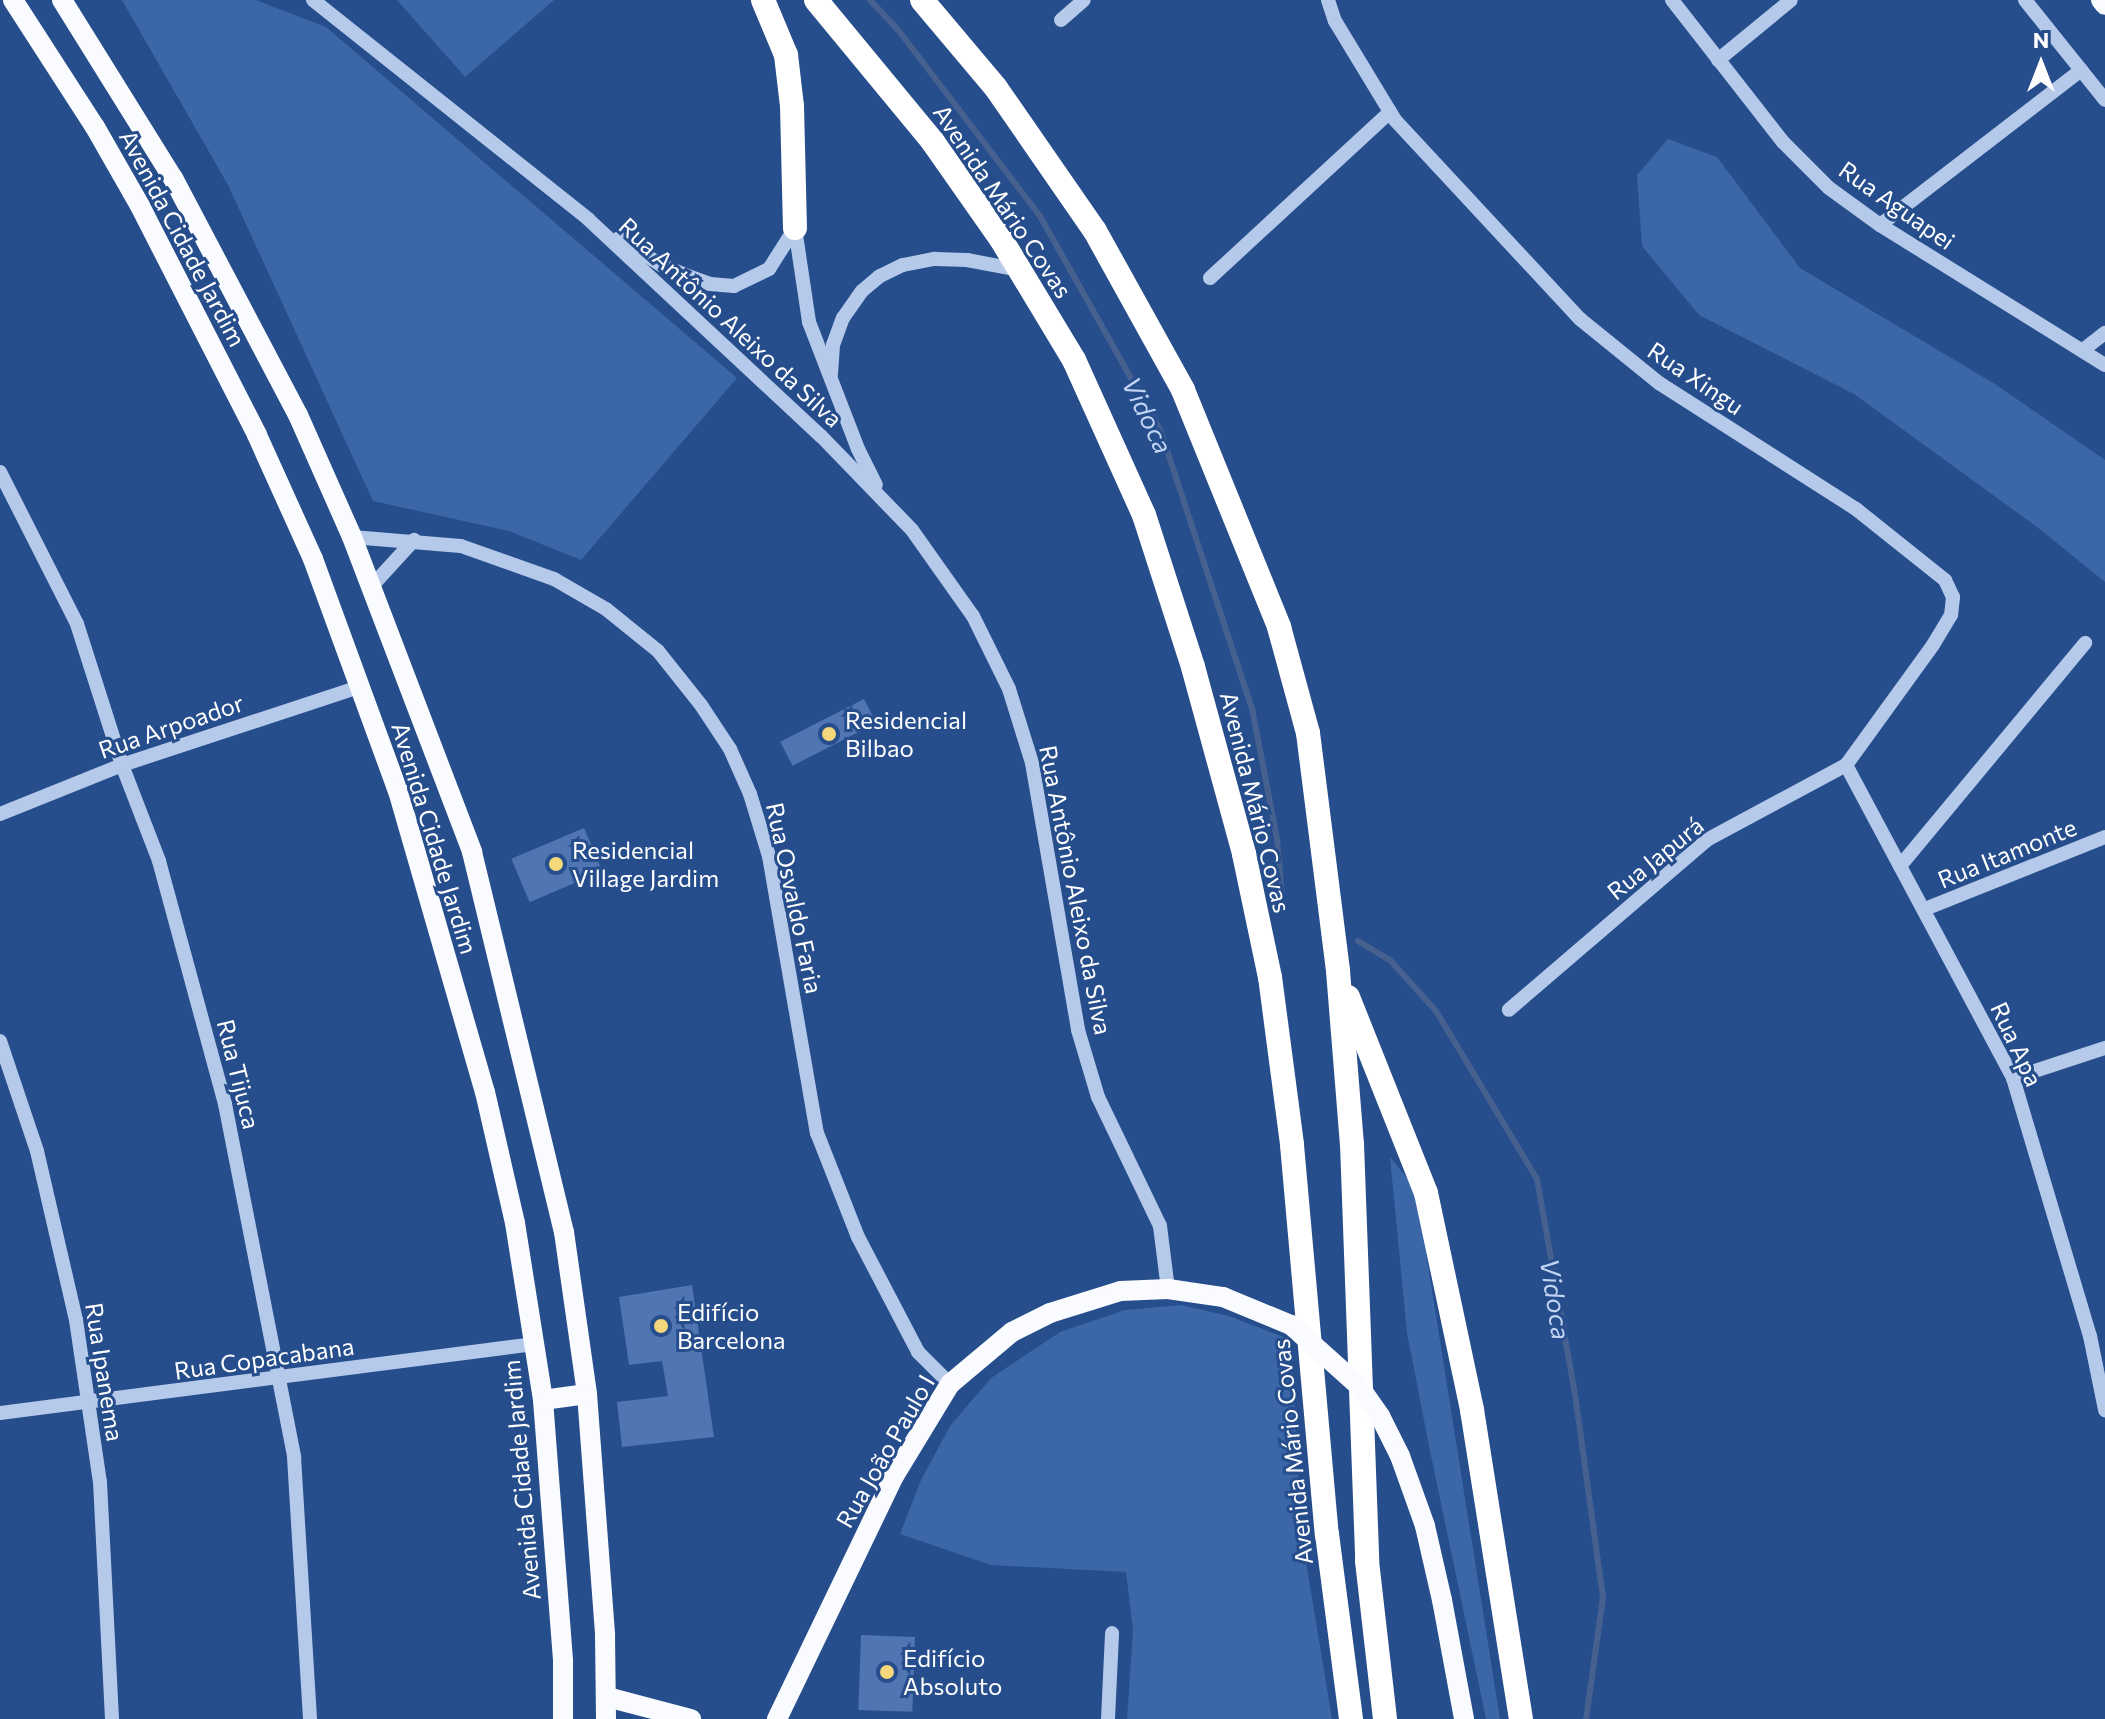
<!DOCTYPE html>
<meta charset="utf-8">
<style>
body{margin:0}
#map{position:relative;width:2105px;height:1719px;overflow:hidden;background:#264d8c;font-family:Commissioner,sans-serif}
div>[style]{position:absolute}
.green>*{inset:0;background:#3b66a8}
.stream>*{height:6px;margin:-3px;padding:0 3px;transform-origin:3px;border-radius:3px;background:#46618f}
.building>*{inset:0;background:#4f76b2;transform-origin:0 0}
.minor>*{height:14px;margin:-7px;padding:0 7px;transform-origin:7px;border-radius:7px;background:#b5caea}
.major>*{height:20px;margin:-10px;padding:0 10px;transform-origin:10px;border-radius:10px;background:#f9fbfe}
.highway>*{height:24px;margin:-12px;padding:0 12px;transform-origin:12px;border-radius:12px;background:#fff}
.major-bridge>*{height:20px;margin:-10px;padding:0 10px;transform-origin:10px;border-radius:10px;background:#f9fbfe}
.dots>*{width:22px;height:22px;translate:-50% -50%;box-sizing:border-box;border:4px solid #264d8c;border-radius:50%}
span{translate:-50% -50%;white-space:nowrap;text-align:center;line-height:1.15;-webkit-text-stroke:6px #264d8c;paint-order:stroke}
.street-label{font-size:24px;color:#fff}
.poi-label{font-size:24px;color:#fff}
.left{translate:0 -50%;text-align:left}
.water-label{font-size:26px;color:#c1d4f1;font-style:italic}
.north{position:absolute;left:2001px;top:24px;width:80px;height:80px;-webkit-text-stroke:6px #264d8c;paint-order:stroke;rotate:0deg;font-size:22px;font-weight:700;line-height:32px;text-align:center;color:#fff}
.north::after{content:'';display:block;margin:auto;width:28px;height:36px;background:#fff;clip-path:polygon(50% 0,100% 100%,50% 72%,0 100%)}
</style>
<div id="map">
<div class="green">
<i style="clip-path:polygon(122px 0,256px 0,326px 27px,737px 378px,581px 560px,509px 531px,373px 501px,228px 185px)"></i>
<i style="clip-path:polygon(397px 0,554px 0,465px 77px)"></i>
<i style="clip-path:polygon(1668px 139px,1717px 157px,1800px 268px,1995px 384px,2105px 460px,2105px 582px,2037px 527px,1854px 394px,1699px 315px,1642px 246px,1637px 175px)"></i>
<i style="clip-path:polygon(1390px 1157px,1416px 1189px,1500px 1719px,1486px 1719px,1429px 1446px,1407px 1333px)"></i>
<i style="clip-path:polygon(1181px 1305px,1229px 1316px,1291px 1340px,1302px 1537px,1332px 1719px,1127px 1719px,1133px 1630px,1126px 1572px,991px 1565px,900px 1534px,921px 1480px,950px 1426px,991px 1378px,1060px 1332px,1125px 1310px)"></i>
</div>
<div class="stream">
<i style="left:870px;top:0;width:42px;rotate:46.9deg"></i>
<i style="left:899px;top:31px;width:233px;rotate:52.7deg"></i>
<i style="left:1040px;top:216px;width:248px;rotate:60.7deg"></i>
<i style="left:1161px;top:432px;width:291px;rotate:71.8deg"></i>
<i style="left:1252px;top:708px;width:133px;rotate:79.2deg"></i>
<i style="left:1277px;top:839px;width:57px;rotate:85deg"></i>
<i style="left:1358px;top:941px;width:37px;rotate:31deg"></i>
<i style="left:1390px;top:960px;width:69px;rotate:48deg"></i>
<i style="left:1436px;top:1011px;width:196px;rotate:59deg"></i>
<i style="left:1537px;top:1179px;width:225px;rotate:80deg"></i>
<i style="left:1576px;top:1401px;width:198px;rotate:82.2deg"></i>
<i style="left:1603px;top:1597px;width:123px;rotate:97.9deg"></i>
</div>
<div class="building">
<i style="left:864px;top:699px;width:27px;height:94px;rotate:63deg"></i>
<i style="left:584px;top:828px;width:47px;height:79px;rotate:67deg"></i>
<i style="clip-path:polygon(692px 1285px,714px 1437px,622px 1447px,617px 1402px,668px 1396px,662px 1361px,629px 1365px,619px 1297px)"></i>
<i style="left:861px;top:1635px;width:54px;height:75px;rotate:2deg"></i>
</div>
<div class="minor">
<i style="left:313px;top:0;width:352px;rotate:38.5deg"></i>
<i style="left:588px;top:219px;width:318px;rotate:43deg"></i>
<i style="left:821px;top:436px;width:131px;rotate:45.9deg"></i>
<i style="left:912px;top:530px;width:105px;rotate:54.7deg"></i>
<i style="left:973px;top:616px;width:81px;rotate:63.7deg"></i>
<i style="left:1009px;top:689px;width:77px;rotate:72.7deg"></i>
<i style="left:1032px;top:763px;width:271px;rotate:80.2deg"></i>
<i style="left:1078px;top:1030px;width:70px;rotate:73.4deg"></i>
<i style="left:1098px;top:1097px;width:143px;rotate:64.3deg"></i>
<i style="left:1160px;top:1226px;width:64px;rotate:82.8deg"></i>
<i style="left:1328px;top:0;width:22px;rotate:72deg"></i>
<i style="left:1335px;top:21px;width:116px;rotate:58.8deg"></i>
<i style="left:1395px;top:120px;width:272px;rotate:47.1deg"></i>
<i style="left:1580px;top:319px;width:102px;rotate:39deg"></i>
<i style="left:1659px;top:383px;width:234px;rotate:32.6deg"></i>
<i style="left:1856px;top:509px;width:114px;rotate:38.6deg"></i>
<i style="left:1945px;top:580px;width:19px;rotate:65deg"></i>
<i style="left:1953px;top:597px;width:18px;rotate:96deg"></i>
<i style="left:1951px;top:615px;width:35px;rotate:121deg"></i>
<i style="left:1933px;top:645px;width:148px;rotate:125.9deg"></i>
<i style="left:1846px;top:765px;width:158px;rotate:151.7deg"></i>
<i style="left:1707px;top:840px;width:261px;rotate:139.4deg"></i>
<i style="left:1672px;top:0;width:180px;rotate:52deg"></i>
<i style="left:1783px;top:142px;width:65px;rotate:45deg"></i>
<i style="left:1829px;top:188px;width:63px;rotate:36deg"></i>
<i style="left:1880px;top:225px;width:265px;rotate:31.9deg"></i>
<i style="left:2025px;top:0;width:128px;rotate:51.3deg"></i>
<i style="left:1061px;top:20px;width:30px;rotate:-41deg"></i>
<i style="left:1718px;top:60px;width:94px;rotate:-39.4deg"></i>
<i style="left:1880px;top:225px;width:254px;rotate:-37.6deg"></i>
<i style="left:795px;top:228px;width:95px;rotate:81.5deg"></i>
<i style="left:809px;top:322px;width:136px;rotate:68.9deg"></i>
<i style="left:858px;top:449px;width:40px;rotate:63.4deg"></i>
<i style="left:619px;top:238px;width:50px;rotate:32.7deg"></i>
<i style="left:661px;top:265px;width:32px;rotate:22deg"></i>
<i style="left:691px;top:277px;width:20px;rotate:20deg"></i>
<i style="left:710px;top:284px;width:24px;rotate:5deg"></i>
<i style="left:734px;top:286px;width:39px;rotate:-26deg"></i>
<i style="left:769px;top:269px;width:49px;rotate:-57.6deg"></i>
<i style="left:1210px;top:278px;width:245px;rotate:-42.7deg"></i>
<i style="left:2083px;top:350px;width:28px;rotate:-38deg"></i>
<i style="left:831px;top:374px;width:29px;rotate:-86deg"></i>
<i style="left:833px;top:345px;width:29px;rotate:-70deg"></i>
<i style="left:843px;top:318px;width:33px;rotate:-55deg"></i>
<i style="left:862px;top:291px;width:23px;rotate:-40deg"></i>
<i style="left:880px;top:276px;width:25px;rotate:-26deg"></i>
<i style="left:903px;top:265px;width:33px;rotate:-11deg"></i>
<i style="left:935px;top:259px;width:32px;rotate:2deg"></i>
<i style="left:967px;top:260px;width:54px;rotate:10.7deg"></i>
<i style="left:0;top:472px;width:170px;rotate:63.1deg"></i>
<i style="left:77px;top:624px;width:148px;rotate:72.3deg"></i>
<i style="left:122px;top:765px;width:103px;rotate:68.9deg"></i>
<i style="left:159px;top:861px;width:252px;rotate:74.8deg"></i>
<i style="left:225px;top:1104px;width:360px;rotate:78.9deg"></i>
<i style="left:294px;top:1457px;width:262px;rotate:86.5deg"></i>
<i style="left:352px;top:537px;width:109px;rotate:4.7deg"></i>
<i style="left:461px;top:546px;width:99px;rotate:19.5deg"></i>
<i style="left:554px;top:579px;width:60px;rotate:30deg"></i>
<i style="left:606px;top:609px;width:67px;rotate:38.9deg"></i>
<i style="left:658px;top:651px;width:69px;rotate:51.5deg"></i>
<i style="left:701px;top:705px;width:53px;rotate:56.6deg"></i>
<i style="left:730px;top:749px;width:49px;rotate:66deg"></i>
<i style="left:750px;top:794px;width:65px;rotate:73deg"></i>
<i style="left:769px;top:856px;width:281px;rotate:80.2deg"></i>
<i style="left:817px;top:1133px;width:112px;rotate:68.5deg"></i>
<i style="left:858px;top:1237px;width:130px;rotate:62.4deg"></i>
<i style="left:918px;top:1352px;width:45px;rotate:45deg"></i>
<i style="left:371px;top:587px;width:64px;rotate:-47.5deg"></i>
<i style="left:1846px;top:765px;width:355px;rotate:61.9deg"></i>
<i style="left:2013px;top:1078px;width:269px;rotate:73.4deg"></i>
<i style="left:2090px;top:1336px;width:76px;rotate:78.5deg"></i>
<i style="left:0;top:814px;width:131px;rotate:-21.9deg"></i>
<i style="left:122px;top:765px;width:250px;rotate:-18.2deg"></i>
<i style="left:1900px;top:866px;width:290px;rotate:-50.3deg"></i>
<i style="left:1925px;top:909px;width:194px;rotate:-21.8deg"></i>
<i style="left:0;top:1041px;width:116px;rotate:71.4deg"></i>
<i style="left:37px;top:1151px;width:173px;rotate:77deg"></i>
<i style="left:76px;top:1320px;width:164px;rotate:81.6deg"></i>
<i style="left:100px;top:1482px;width:237px;rotate:87.1deg"></i>
<i style="left:2013px;top:1078px;width:97px;rotate:-18.1deg"></i>
<i style="left:0;top:1413px;width:538px;rotate:-7.36deg"></i>
<i style="left:1108px;top:1719px;width:86px;rotate:-87.3deg"></i>
</div>
<div class="major">
<i style="left:13px;top:0;width:151px;rotate:57.2deg"></i>
<i style="left:95px;top:127px;width:91px;rotate:60.3deg"></i>
<i style="left:140px;top:206px;width:257px;rotate:62.9deg"></i>
<i style="left:257px;top:435px;width:136px;rotate:65.7deg"></i>
<i style="left:313px;top:559px;width:247px;rotate:69.9deg"></i>
<i style="left:398px;top:791px;width:313px;rotate:73.9deg"></i>
<i style="left:485px;top:1092px;width:134px;rotate:77.1deg"></i>
<i style="left:515px;top:1223px;width:179px;rotate:81deg"></i>
<i style="left:543px;top:1400px;width:262px;rotate:85.6deg"></i>
<i style="left:563px;top:1661px;width:58px;rotate:90deg"></i>
<i style="left:62px;top:0;width:210px;rotate:58.1deg"></i>
<i style="left:173px;top:178px;width:268px;rotate:62.2deg"></i>
<i style="left:298px;top:415px;width:133px;rotate:66.1deg"></i>
<i style="left:352px;top:537px;width:337px;rotate:69.1deg"></i>
<i style="left:472px;top:852px;width:391px;rotate:76.4deg"></i>
<i style="left:564px;top:1232px;width:164px;rotate:81.9deg"></i>
<i style="left:587px;top:1394px;width:242px;rotate:85.7deg"></i>
<i style="left:605px;top:1635px;width:84px;rotate:89.3deg"></i>
<i style="left:2101px;top:0;width:6px;rotate:51deg"></i>
<i style="left:543px;top:1400px;width:44px;rotate:-7.8deg"></i>
<i style="left:1442px;top:1600px;width:121px;rotate:79.5deg"></i>
<i style="left:607px;top:1697px;width:87px;rotate:14.7deg"></i>
<i style="left:777px;top:1719px;width:270px;rotate:-64.3deg"></i>
<i style="left:894px;top:1476px;width:108px;rotate:-58.7deg"></i>
<i style="left:950px;top:1384px;width:81px;rotate:-40deg"></i>
<i style="left:1012px;top:1332px;width:42px;rotate:-26.6deg"></i>
<i style="left:1050px;top:1313px;width:73px;rotate:-17.4deg"></i>
<i style="left:1120px;top:1291px;width:48px;rotate:-2.4deg"></i>
<i style="left:1168px;top:1289px;width:56px;rotate:8.3deg"></i>
</div>
<div class="highway">
<i style="left:763px;top:0;width:60px;rotate:67.3deg"></i>
<i style="left:786px;top:55px;width:51px;rotate:83.3deg"></i>
<i style="left:792px;top:106px;width:122px;rotate:88.6deg"></i>
<i style="left:816px;top:0;width:184px;rotate:50.5deg"></i>
<i style="left:933px;top:142px;width:118px;rotate:55deg"></i>
<i style="left:1001px;top:239px;width:141px;rotate:58.9deg"></i>
<i style="left:1074px;top:360px;width:170px;rotate:65.7deg"></i>
<i style="left:1144px;top:515px;width:160px;rotate:72.1deg"></i>
<i style="left:1193px;top:667px;width:194px;rotate:74.7deg"></i>
<i style="left:1244px;top:854px;width:126px;rotate:78.1deg"></i>
<i style="left:1270px;top:977px;width:169px;rotate:82.5deg"></i>
<i style="left:1292px;top:1145px;width:391px;rotate:84.9deg"></i>
<i style="left:1327px;top:1534px;width:187px;rotate:82.6deg"></i>
<i style="left:922px;top:0;width:115px;rotate:49.9deg"></i>
<i style="left:996px;top:88px;width:174px;rotate:55.3deg"></i>
<i style="left:1095px;top:231px;width:182px;rotate:61deg"></i>
<i style="left:1183px;top:390px;width:256px;rotate:67.9deg"></i>
<i style="left:1279px;top:627px;width:110px;rotate:74.7deg"></i>
<i style="left:1308px;top:733px;width:240px;rotate:82.8deg"></i>
<i style="left:1338px;top:971px;width:174px;rotate:85.4deg"></i>
<i style="left:1352px;top:1144px;width:417px;rotate:87.9deg"></i>
<i style="left:1367px;top:1561px;width:159px;rotate:83.5deg"></i>
<i style="left:1348px;top:997px;width:211px;rotate:68.3deg"></i>
<i style="left:1426px;top:1193px;width:222px;rotate:78deg"></i>
<i style="left:1472px;top:1410px;width:313px;rotate:81deg"></i>
</div>
<div class="major-bridge">
<i style="left:1223px;top:1297px;width:74px;rotate:22.4deg"></i>
<i style="left:1291px;top:1325px;width:91px;rotate:41.9deg"></i>
<i style="left:1359px;top:1386px;width:37px;rotate:55deg"></i>
<i style="left:1380px;top:1416px;width:45px;rotate:63.4deg"></i>
<i style="left:1400px;top:1456px;width:74px;rotate:70.3deg"></i>
<i style="left:1425px;top:1526px;width:76px;rotate:77.1deg"></i>
</div>
<div class="dots">
<i style="left:829px;top:734px;background:#f3d77a"></i>
<i style="left:556px;top:864px;background:#f3d77a"></i>
<i style="left:661px;top:1326px;background:#f3d77a"></i>
<i style="left:887px;top:1672px;background:#f3d77a"></i>
</div>
<div class="street-label">
<span style="left:1003px;top:201px;rotate:56deg">Avenida Mário Covas</span>
<span style="left:1897px;top:205px;rotate:35deg">Rua Aguapei</span>
<span style="left:183px;top:238px;rotate:62deg">Avenida Cidade Jardim</span>
<span style="left:731px;top:322px;rotate:43deg">Rua Antônio Aleixo da Silva</span>
<span style="left:1696px;top:378px;rotate:34deg">Rua Xingu</span>
<span style="left:171px;top:726px;rotate:-19deg">Rua Arpoador</span>
<span style="left:1256px;top:802px;rotate:76deg">Avenida Mário Covas</span>
<span style="left:435px;top:838px;rotate:73deg">Avenida Cidade Jardim</span>
<span style="left:2007px;top:853px;rotate:-22deg">Rua Itamonte</span>
<span style="left:1655px;top:858px;rotate:-39deg">Rua Japurá</span>
<span style="left:1076px;top:890px;rotate:79deg">Rua Antônio Aleixo da Silva</span>
<span style="left:795px;top:898px;rotate:78deg">Rua Osvaldo Faria</span>
<span style="left:2017px;top:1044px;rotate:65deg">Rua Apa</span>
<span style="left:239px;top:1074px;rotate:76deg">Rua Tijuca</span>
<span style="left:264px;top:1358px;rotate:-8deg">Rua Copacabana</span>
<span style="left:105px;top:1372px;rotate:81deg">Rua Ipanema</span>
<span style="left:885px;top:1451px;rotate:-60deg">Rua João Paulo I</span>
<span style="left:1292px;top:1452px;rotate:-96deg">Avenida Mário Covas</span>
<span style="left:521px;top:1480px;rotate:-95deg">Avenida Cidade Jardim</span>
</div>
<div class="poi-label">
<span class="left" style="left:845px;top:734px">Residencial<br>Bilbao</span>
<span class="left" style="left:572px;top:864px">Residencial<br>Village Jardim</span>
<span class="left" style="left:677px;top:1326px">Edifício<br>Barcelona</span>
<span class="left" style="left:903px;top:1672px">Edifício<br>Absoluto</span>
</div>
<div class="water-label">
<span style="left:1148px;top:415px;rotate:64deg">Vidoca</span>
<span style="left:1556px;top:1299px;rotate:81deg">Vidoca</span>
</div>
<div class="north">N</div>
</div>
